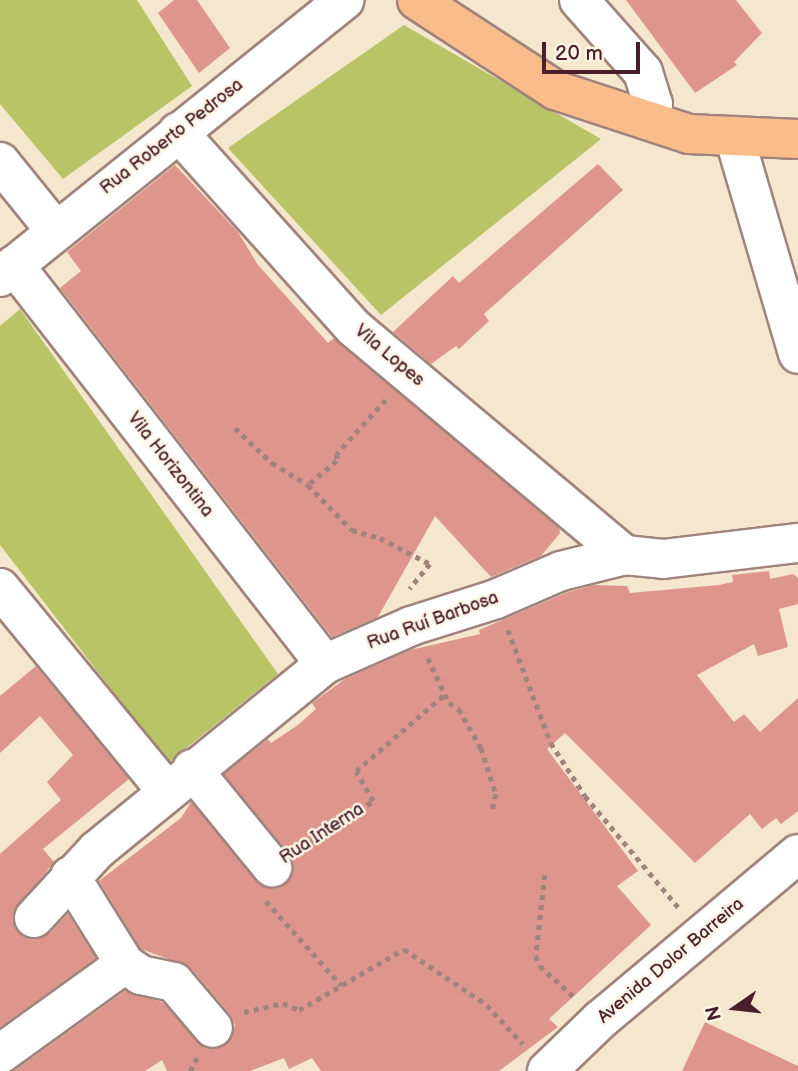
<!DOCTYPE html>
<meta charset="utf-8">
<style>
body{margin:0}
#map{position:relative;width:798px;height:1071px;overflow:hidden;background:#f5e7ce;font-family:"Balsamiq Sans",sans-serif}
div>[style]{position:absolute}
.green>*{inset:0;background:#b8c466}
.building>*{inset:0;background:#dd958c}
.path>*{height:4.5px;margin-top:-2.25px;transform-origin:0;background:repeating-linear-gradient(90deg,#a0837c 0 5px,transparent 0 10px)}
.roads{filter:drop-shadow(2px 0 #a0837c) drop-shadow(-2px 0 #a0837c) drop-shadow(0 2px #a0837c) drop-shadow(0 -2px #a0837c)}
.minor>*{height:38px;margin:-19px;padding:0 19px;transform-origin:19px;border-radius:19px;background:#fff}
.major>*{height:38px;margin:-19px;padding:0 19px;transform-origin:19px;border-radius:19px;background:#fabc8b}
span{translate:-50% -50%;white-space:nowrap;text-align:center;line-height:1.15;-webkit-text-stroke:5px #fcf5e5;paint-order:stroke}
.street-label{font-size:18px;color:#4a1f2b}
.north{position:absolute;left:700px;top:973px;width:70px;height:70px;-webkit-text-stroke:5px #fcf5e5;paint-order:stroke;rotate:256deg;font-size:19px;font-weight:700;line-height:28px;text-align:center;color:#4a1f2b}
.north::after{content:'';display:block;margin:auto;width:24px;height:32px;background:#4a1f2b;clip-path:polygon(50% 0,100% 100%,50% 72%,0 100%)}
.scale{position:absolute;left:542px;top:42px;width:98px;height:32px;box-sizing:border-box;border:4px solid #4a1f2b;border-top:0;padding-left:9px;font-size:21px;line-height:24px;white-space:nowrap;color:#4a1f2b;-webkit-text-stroke:5px #fcf5e5;paint-order:stroke}
</style>
<div id="map">
<div class="green">
<i style="clip-path:polygon(0 0,137px 0,192px 86px,63px 179px,0 104px)"></i>
<i style="clip-path:polygon(404px 25px,601px 139px,381px 315px,228px 148px)"></i>
<i style="clip-path:polygon(20px 309px,278px 674px,168px 763px,0 545px,0 326px)"></i>
</div>
<div class="building">
<i style="clip-path:polygon(174px 0,197px 0,230px 48px,199px 73px,158px 13px)"></i>
<i style="clip-path:polygon(626px 0,736px 0,762px 33px,734px 62px,737px 65px,695px 93px)"></i>
<i style="clip-path:polygon(598px 164px,623px 190px,484px 314px,489px 321px,459px 349px,456px 346px,431px 364px,393px 332px,453px 276px,459px 283px)"></i>
<i style="clip-path:polygon(175px 165px,238px 232px,258px 265px,328px 343px,334px 338px,559px 528px,560px 533px,541px 556px,491px 577px,435px 516px,378px 617px,332px 637px,60px 288px,81px 271px,67px 252px)"></i>
<i style="clip-path:polygon(769px 571px,770px 579px,793px 574px,798px 578px,798px 604px,779px 609px,788px 647px,758px 656px,754px 644px,697px 675px,734px 722px,744px 714px,760px 732px,798px 698px,798px 811px,781px 824px,776px 818px,762px 829px,750px 814px,695px 863px,565px 733px,547px 749px,638px 871px,617px 886px,651px 925px,549px 1019px,558px 1027px,499px 1071px,321px 1071px,312px 1058px,289px 1069px,284px 1058px,250px 1071px,167px 1071px,162px 1060px,145px 1071px,14px 1071px,125px 991px,162px 1002px,205px 1048px,228px 1044px,235px 1025px,230px 1014px,190px 967px,141px 949px,99px 881px,181px 818px,191px 802px,256px 881px,275px 889px,286px 883px,293px 874px,289px 854px,224px 774px,268px 739px,271px 743px,298px 725px,316px 709px,312px 703px,345px 679px,410px 650px,480px 634px,479px 630px,568px 592px,594px 585px,627px 586px,630px 593px,719px 585px,733px 582px,732px 575px)"></i>
<i style="clip-path:polygon(36px 666px,129px 779px,43px 849px,54px 862px,13px 914px,19px 934px,30px 939px,50px 933px,68px 914px,96px 958px,0 1027px,0 854px,61px 800px,47px 782px,73px 755px,40px 716px,0 753px,0 696px)"></i>
<i style="clip-path:polygon(705px 1022px,798px 1066px,798px 1071px,682px 1071px)"></i>
</div>
<div class="path">
<i style="left:386px;top:400px;width:73px;rotate:132.2deg"></i>
<i style="left:337px;top:454px;width:7px;rotate:90deg"></i>
<i style="left:337px;top:461px;width:38px;rotate:140deg"></i>
<i style="left:308px;top:485px;width:63px;rotate:45.6deg"></i>
<i style="left:352px;top:530px;width:29px;rotate:16deg"></i>
<i style="left:380px;top:538px;width:56px;rotate:27.5deg"></i>
<i style="left:430px;top:564px;width:32px;rotate:129deg"></i>
<i style="left:235px;top:428px;width:51px;rotate:43.4deg"></i>
<i style="left:272px;top:463px;width:42px;rotate:31.4deg"></i>
<i style="left:508px;top:630px;width:121px;rotate:69.2deg"></i>
<i style="left:551px;top:743px;width:63px;rotate:57.3deg"></i>
<i style="left:585px;top:796px;width:146px;rotate:50deg"></i>
<i style="left:428px;top:658px;width:50px;rotate:65deg"></i>
<i style="left:449px;top:703px;width:12px;rotate:31deg"></i>
<i style="left:459px;top:709px;width:45px;rotate:60.6deg"></i>
<i style="left:481px;top:748px;width:48px;rotate:71.9deg"></i>
<i style="left:496px;top:794px;width:18px;rotate:103deg"></i>
<i style="left:300px;top:849px;width:87px;rotate:-33.3deg"></i>
<i style="left:373px;top:801px;width:34px;rotate:-120deg"></i>
<i style="left:356px;top:771px;width:119px;rotate:-40.9deg"></i>
<i style="left:545px;top:875px;width:81px;rotate:96.3deg"></i>
<i style="left:536px;top:956px;width:11px;rotate:68deg"></i>
<i style="left:540px;top:966px;width:46px;rotate:42.4deg"></i>
<i style="left:266px;top:901px;width:113px;rotate:48.2deg"></i>
<i style="left:244px;top:1012px;width:40px;rotate:-13deg"></i>
<i style="left:283px;top:1003px;width:17px;rotate:24deg"></i>
<i style="left:299px;top:1010px;width:121px;rotate:-30.2deg"></i>
<i style="left:404px;top:949px;width:100px;rotate:34deg"></i>
<i style="left:487px;top:1005px;width:53px;rotate:47.3deg"></i>
<i style="left:190px;top:1071px;width:15px;rotate:-62deg"></i>
</div>
<div class="roads">
<div class="minor">
<i style="left:579px;top:0;width:96px;rotate:48.4deg"></i>
<i style="left:643px;top:72px;width:34px;rotate:73deg"></i>
<i style="left:653px;top:104px;width:17px;rotate:107deg"></i>
<i style="left:178px;top:132px;width:263px;rotate:48.1deg"></i>
<i style="left:354px;top:328px;width:354px;rotate:40deg"></i>
<i style="left:734px;top:136px;width:227px;rotate:73.6deg"></i>
<i style="left:0;top:162px;width:87px;rotate:51deg"></i>
<i style="left:14px;top:265px;width:506px;rotate:52.07deg"></i>
<i style="left:0;top:277px;width:442px;rotate:-38.8deg"></i>
<i style="left:0;top:588px;width:261px;rotate:50.6deg"></i>
<i style="left:192px;top:769px;width:127px;rotate:50.8deg"></i>
<i style="left:70px;top:876px;width:104px;rotate:58deg"></i>
<i style="left:125px;top:964px;width:19px;rotate:35deg"></i>
<i style="left:141px;top:975px;width:34px;rotate:12deg"></i>
<i style="left:174px;top:982px;width:60px;rotate:49.7deg"></i>
<i style="left:34px;top:918px;width:93px;rotate:-47.2deg"></i>
<i style="left:97px;top:850px;width:294px;rotate:-39.2deg"></i>
<i style="left:325px;top:664px;width:94px;rotate:-23.8deg"></i>
<i style="left:411px;top:626px;width:89px;rotate:-17.6deg"></i>
<i style="left:496px;top:599px;width:71px;rotate:-23.3deg"></i>
<i style="left:561px;top:571px;width:66px;rotate:-14deg"></i>
<i style="left:625px;top:555px;width:38px;rotate:6deg"></i>
<i style="left:663px;top:559px;width:136px;rotate:-6.8deg"></i>
<i style="left:0;top:1054px;width:154px;rotate:-35.8deg"></i>
<i style="left:547px;top:1071px;width:74px;rotate:-43.9deg"></i>
<i style="left:600px;top:1020px;width:258px;rotate:-40deg"></i>
</div>
<div class="major">
<i style="left:417px;top:0;width:165px;rotate:33.1deg"></i>
<i style="left:555px;top:90px;width:141px;rotate:18.2deg"></i>
<i style="left:689px;top:134px;width:109px;rotate:2.6deg"></i>
</div>
</div>
<div class="street-label">
<span style="left:172px;top:137px;rotate:-38deg">Rua Roberto Pedrosa</span>
<span style="left:389px;top:356px;rotate:40deg">Vila Lopes</span>
<span style="left:170px;top:465px;rotate:52deg">Vila Horizontina</span>
<span style="left:433px;top:621px;rotate:-20deg">Rua Ruí Barbosa</span>
<span style="left:322px;top:834px;rotate:-33deg">Rua Interna</span>
<span style="left:671px;top:961px;rotate:-40deg">Avenida Dolor Barreira</span>
</div>
<div class="north">N</div>
<div class="scale">20 m</div>
</div>
